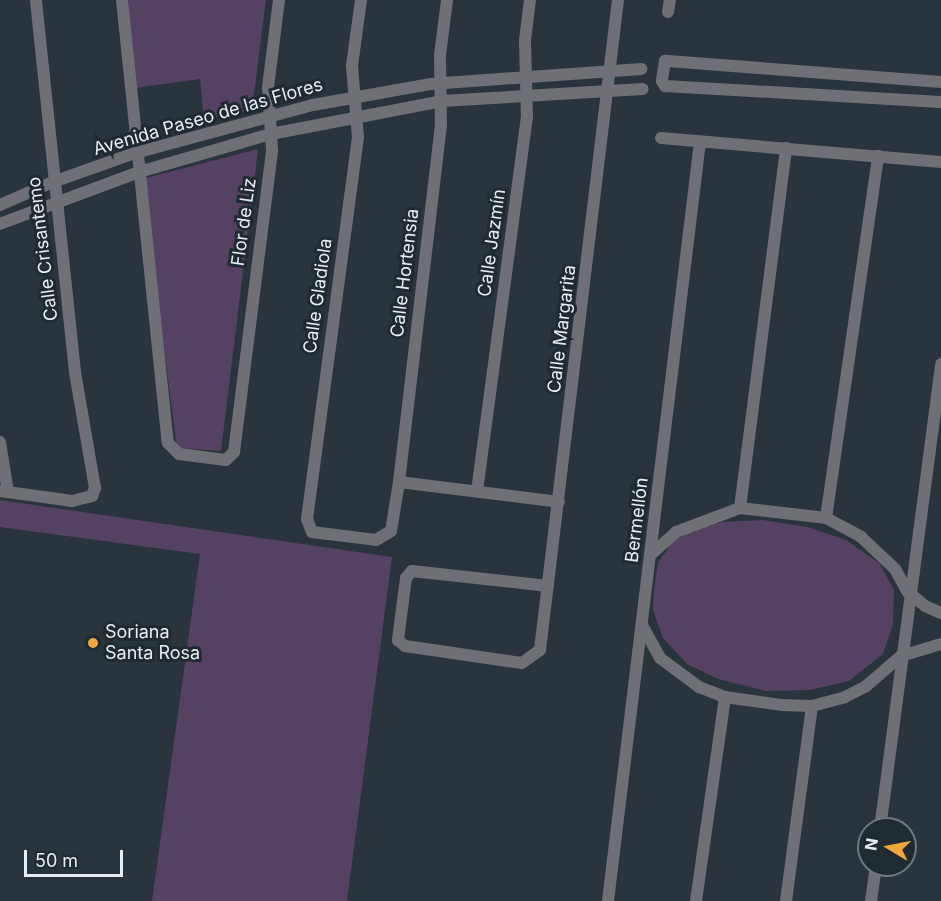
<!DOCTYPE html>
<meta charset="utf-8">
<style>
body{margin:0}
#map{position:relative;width:941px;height:901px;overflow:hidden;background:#2a343c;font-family:Inter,sans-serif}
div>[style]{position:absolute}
.green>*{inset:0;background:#554162}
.minor>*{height:12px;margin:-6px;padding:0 6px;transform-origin:6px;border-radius:6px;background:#6f7076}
.dots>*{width:16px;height:16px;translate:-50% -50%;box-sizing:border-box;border:3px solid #202a31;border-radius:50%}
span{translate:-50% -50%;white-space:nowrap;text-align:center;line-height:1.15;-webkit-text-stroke:6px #202a31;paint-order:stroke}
.street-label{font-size:18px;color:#e7eef3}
.poi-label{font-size:18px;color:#e7eef3}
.left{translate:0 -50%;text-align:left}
.north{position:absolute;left:857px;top:817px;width:60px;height:60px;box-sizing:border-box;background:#202a31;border:2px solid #70787f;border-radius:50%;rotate:280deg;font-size:16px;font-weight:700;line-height:24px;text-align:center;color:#e7eef3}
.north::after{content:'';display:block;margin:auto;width:21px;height:27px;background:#f0a73e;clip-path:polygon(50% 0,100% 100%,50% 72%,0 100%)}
.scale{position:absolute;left:24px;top:850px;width:99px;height:27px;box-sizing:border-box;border:3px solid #e7eef3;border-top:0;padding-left:8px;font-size:18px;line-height:21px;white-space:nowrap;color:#e7eef3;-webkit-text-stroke:4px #202a31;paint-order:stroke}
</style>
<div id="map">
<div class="green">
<i style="clip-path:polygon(128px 0,266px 0,252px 110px,204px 120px,200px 79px,135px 88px)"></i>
<i style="clip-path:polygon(258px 149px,221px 451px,177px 448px,142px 179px)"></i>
<i style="clip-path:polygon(0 500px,392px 557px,347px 901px,152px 901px,200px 554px,0 527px)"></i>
<i style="clip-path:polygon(763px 520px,807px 527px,846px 540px,879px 563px,894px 590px,893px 624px,883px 654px,849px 681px,810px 690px,766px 691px,718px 679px,687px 664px,663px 638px,653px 610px,654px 589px,658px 563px,673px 541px,698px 528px,723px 522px)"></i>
</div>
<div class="minor">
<i style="left:122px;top:0;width:445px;rotate:84.1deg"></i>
<i style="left:168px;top:443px;width:16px;rotate:45deg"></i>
<i style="left:179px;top:454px;width:47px;rotate:7.3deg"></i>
<i style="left:226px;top:460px;width:11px;rotate:-45deg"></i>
<i style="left:234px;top:452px;width:304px;rotate:-82.8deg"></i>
<i style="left:272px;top:150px;width:63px;rotate:-93.6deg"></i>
<i style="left:268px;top:87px;width:88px;rotate:-82.8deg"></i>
<i style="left:361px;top:0;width:67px;rotate:97.8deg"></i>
<i style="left:352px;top:66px;width:71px;rotate:85.2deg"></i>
<i style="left:358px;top:137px;width:385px;rotate:97.6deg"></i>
<i style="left:307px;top:519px;width:14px;rotate:69deg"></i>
<i style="left:312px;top:532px;width:64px;rotate:7.1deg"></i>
<i style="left:376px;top:540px;width:17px;rotate:-31deg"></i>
<i style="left:391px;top:531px;width:50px;rotate:-80.7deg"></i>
<i style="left:399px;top:482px;width:358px;rotate:-83.3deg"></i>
<i style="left:441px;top:126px;width:71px;rotate:-90.8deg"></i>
<i style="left:440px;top:55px;width:55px;rotate:-82.7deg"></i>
<i style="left:668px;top:12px;width:12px;rotate:-81deg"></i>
<i style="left:941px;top:82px;width:277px;rotate:-175.6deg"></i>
<i style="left:665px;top:61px;width:20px;rotate:99deg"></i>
<i style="left:662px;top:81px;width:6px;rotate:59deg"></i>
<i style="left:665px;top:86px;width:276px;rotate:3.3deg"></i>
<i style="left:661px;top:138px;width:281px;rotate:4.9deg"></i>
<i style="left:0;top:205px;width:58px;rotate:-23.5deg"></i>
<i style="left:53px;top:182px;width:87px;rotate:-19.5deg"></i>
<i style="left:135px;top:153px;width:184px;rotate:-15.1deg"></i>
<i style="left:313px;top:105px;width:120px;rotate:-10.1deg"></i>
<i style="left:431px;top:84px;width:211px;rotate:-4.1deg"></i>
<i style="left:0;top:224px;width:148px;rotate:-20.5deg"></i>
<i style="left:139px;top:172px;width:137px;rotate:-16.1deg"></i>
<i style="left:271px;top:134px;width:174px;rotate:-10.9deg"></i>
<i style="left:442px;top:101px;width:201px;rotate:-3.4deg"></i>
<i style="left:0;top:442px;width:51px;rotate:80.9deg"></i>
<i style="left:399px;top:482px;width:161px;rotate:7.1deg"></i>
<i style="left:0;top:491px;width:73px;rotate:7.9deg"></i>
<i style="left:72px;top:501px;width:21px;rotate:-14deg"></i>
<i style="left:92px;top:496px;width:9px;rotate:-69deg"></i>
<i style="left:95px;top:488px;width:118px;rotate:-99.8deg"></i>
<i style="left:75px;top:372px;width:374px;rotate:-96deg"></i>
<i style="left:477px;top:491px;width:376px;rotate:-82.4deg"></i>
<i style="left:527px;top:118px;width:78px;rotate:-91.5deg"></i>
<i style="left:525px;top:40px;width:40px;rotate:-82.9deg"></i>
<i style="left:740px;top:508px;width:363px;rotate:-82.7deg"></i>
<i style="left:826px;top:518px;width:366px;rotate:-81.8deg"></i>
<i style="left:650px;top:555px;width:35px;rotate:-41deg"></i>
<i style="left:676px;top:532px;width:68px;rotate:-20.6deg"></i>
<i style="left:740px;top:508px;width:87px;rotate:6.6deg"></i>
<i style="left:826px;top:518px;width:40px;rotate:28deg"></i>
<i style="left:861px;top:537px;width:47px;rotate:43.3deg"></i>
<i style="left:895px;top:569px;width:26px;rotate:61deg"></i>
<i style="left:908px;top:592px;width:22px;rotate:39deg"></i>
<i style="left:925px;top:606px;width:17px;rotate:24deg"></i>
<i style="left:548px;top:586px;width:137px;rotate:-173.7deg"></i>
<i style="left:412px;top:571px;width:9px;rotate:131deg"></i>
<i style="left:406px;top:578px;width:63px;rotate:97.4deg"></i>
<i style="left:398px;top:640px;width:9px;rotate:41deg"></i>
<i style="left:405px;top:646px;width:118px;rotate:8.3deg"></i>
<i style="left:522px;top:663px;width:22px;rotate:-36deg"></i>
<i style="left:540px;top:650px;width:655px;rotate:-83.16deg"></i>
<i style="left:643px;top:627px;width:35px;rotate:61deg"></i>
<i style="left:660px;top:658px;width:49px;rotate:36.6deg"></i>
<i style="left:699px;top:687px;width:28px;rotate:21deg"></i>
<i style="left:725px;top:697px;width:58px;rotate:8deg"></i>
<i style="left:782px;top:705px;width:30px;rotate:2deg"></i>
<i style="left:812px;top:706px;width:34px;rotate:-15deg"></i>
<i style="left:845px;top:697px;width:22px;rotate:-27deg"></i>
<i style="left:865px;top:687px;width:48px;rotate:-40.7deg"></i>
<i style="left:901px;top:656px;width:42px;rotate:-16.7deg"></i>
<i style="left:880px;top:829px;width:469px;rotate:-82.5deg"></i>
<i style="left:608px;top:901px;width:765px;rotate:-83.09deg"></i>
<i style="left:696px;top:901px;width:206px;rotate:-81.9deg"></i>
<i style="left:786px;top:901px;width:197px;rotate:-82.4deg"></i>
<i style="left:871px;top:901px;width:36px;rotate:-82deg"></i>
</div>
<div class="dots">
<i style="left:93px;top:643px;background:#f0a73e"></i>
</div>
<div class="street-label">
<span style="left:208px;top:117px;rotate:-16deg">Avenida Paseo de las Flores</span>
<span style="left:244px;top:222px;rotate:-82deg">Flor de Liz</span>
<span style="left:492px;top:243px;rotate:-82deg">Calle Jazmín</span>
<span style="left:43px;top:249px;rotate:-97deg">Calle Crisantemo</span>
<span style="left:405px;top:273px;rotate:-83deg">Calle Hortensia</span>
<span style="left:318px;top:296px;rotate:-82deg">Calle Gladiola</span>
<span style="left:562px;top:329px;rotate:-83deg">Calle Margarita</span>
<span style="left:637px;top:520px;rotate:-83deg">Bermellón</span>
</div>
<div class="poi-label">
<span class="left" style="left:105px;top:643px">Soriana<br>Santa Rosa</span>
</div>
<div class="north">N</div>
<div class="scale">50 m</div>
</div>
